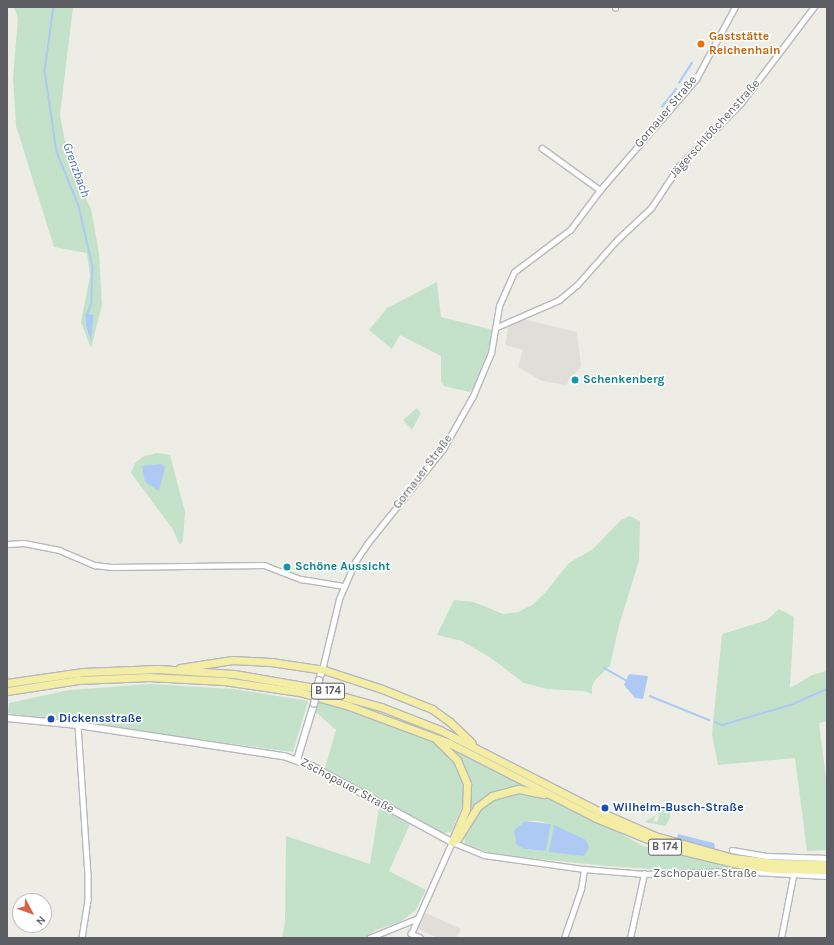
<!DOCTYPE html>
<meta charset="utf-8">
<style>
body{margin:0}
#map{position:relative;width:834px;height:945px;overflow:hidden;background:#edede5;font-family:Karla,sans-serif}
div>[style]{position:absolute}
.industrial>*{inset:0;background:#dfded9}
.green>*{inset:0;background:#c4e2c9}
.water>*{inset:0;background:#adcaf5}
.stream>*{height:1.5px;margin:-0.75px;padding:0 0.75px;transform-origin:0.75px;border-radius:0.75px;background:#adcaf5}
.roads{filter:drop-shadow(1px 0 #b7b8bd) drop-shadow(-1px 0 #b7b8bd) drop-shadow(0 1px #b7b8bd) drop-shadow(0 -1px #b7b8bd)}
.minor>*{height:4.5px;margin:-2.25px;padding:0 2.25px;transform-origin:2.25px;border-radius:2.25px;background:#fff}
.tertiary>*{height:5.5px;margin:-2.75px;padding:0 2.75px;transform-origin:2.75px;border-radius:2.75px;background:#fff}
.trunk>*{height:7px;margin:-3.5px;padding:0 3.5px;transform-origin:3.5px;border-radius:3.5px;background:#f4eea4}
.bridges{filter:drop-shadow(1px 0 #b7b8bd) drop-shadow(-1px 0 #b7b8bd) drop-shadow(0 1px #b7b8bd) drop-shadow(0 -1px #b7b8bd)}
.tertiary-bridge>*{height:5.5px;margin:-2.75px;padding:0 2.75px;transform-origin:2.75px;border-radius:2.75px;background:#fff}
.dots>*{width:11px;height:11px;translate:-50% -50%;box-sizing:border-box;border:2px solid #fff;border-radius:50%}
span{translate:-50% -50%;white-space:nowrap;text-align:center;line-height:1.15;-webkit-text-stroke:3px #fff;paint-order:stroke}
.shield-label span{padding:1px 3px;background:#fff;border:1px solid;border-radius:3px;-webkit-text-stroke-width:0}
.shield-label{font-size:11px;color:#5c5e63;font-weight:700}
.food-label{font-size:12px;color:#c56008;font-weight:700}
.left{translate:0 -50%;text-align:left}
.street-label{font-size:12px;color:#5c5e63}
.culture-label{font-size:12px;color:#0d838f;font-weight:700}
.transit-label{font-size:12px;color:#164399;font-weight:700}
.water-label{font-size:13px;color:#5273b6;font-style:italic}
.frame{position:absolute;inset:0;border:8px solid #5c5e63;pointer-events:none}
.north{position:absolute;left:12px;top:893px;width:40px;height:40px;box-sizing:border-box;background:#fff;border:1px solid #bebfc1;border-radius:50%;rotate:131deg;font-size:11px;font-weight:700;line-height:16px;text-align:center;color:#5c5e63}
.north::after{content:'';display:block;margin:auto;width:14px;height:18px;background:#d56542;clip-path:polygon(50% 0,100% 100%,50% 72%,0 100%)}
</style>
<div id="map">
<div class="industrial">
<i style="clip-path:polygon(522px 319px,577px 332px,581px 366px,566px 385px,542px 381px,518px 367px,523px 350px,505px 345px,509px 325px)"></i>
<i style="clip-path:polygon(426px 913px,461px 929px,456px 938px,438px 938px,418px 929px)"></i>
</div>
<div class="green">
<i style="clip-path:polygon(evenodd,14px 7px,73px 7px,60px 115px,69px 162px,91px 209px,99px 253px,102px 305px,91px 348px,81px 322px,90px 276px,87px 253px,54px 247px,16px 126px,13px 78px,18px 18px,14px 7px,85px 314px,94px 315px,91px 340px,86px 326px,85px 314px)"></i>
<i style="clip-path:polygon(437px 282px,441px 317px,493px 330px,485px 362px,473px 389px,469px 392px,444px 386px,441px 381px,441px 356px,400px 335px,392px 349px,369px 330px,387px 308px)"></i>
<i style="clip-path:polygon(417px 408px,421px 413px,412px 430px,403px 420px)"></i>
<i style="clip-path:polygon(157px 453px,170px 455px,185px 512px,183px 540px,180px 545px,172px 528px,131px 473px,135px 463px,144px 456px)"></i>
<i style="clip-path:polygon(630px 516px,640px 521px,639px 561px,619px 625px,610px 666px,595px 680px,592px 686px,592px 694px,584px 691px,547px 689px,524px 683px,491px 658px,462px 641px,437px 635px,454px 600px,474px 602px,503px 614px,518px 612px,532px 605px,545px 593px,569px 563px,593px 549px,621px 520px)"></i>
<i style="clip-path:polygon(779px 609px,794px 617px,790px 688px,812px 675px,827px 671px,827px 721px,819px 723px,827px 786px,827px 850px,807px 851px,795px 758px,718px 765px,712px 734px,722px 634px,767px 620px)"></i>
<i style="clip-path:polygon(150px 684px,233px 689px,308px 701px,293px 752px,8px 713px,9px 703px,69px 690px)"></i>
<i style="clip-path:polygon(318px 702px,343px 709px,433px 742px,454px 761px,464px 784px,464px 802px,451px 832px,443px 833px,325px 768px,336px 730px,316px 712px)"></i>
<i style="clip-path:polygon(452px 749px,527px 787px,507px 787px,490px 793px,475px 805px,467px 816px,471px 796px,469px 779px,461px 760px)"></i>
<i style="clip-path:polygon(evenodd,519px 792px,543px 796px,609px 827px,643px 846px,740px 869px,652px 869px,608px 866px,497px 855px,465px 844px,464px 834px,482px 806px,492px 799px,519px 792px,525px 821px,538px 821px,551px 824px,546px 851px,524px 849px,514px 830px,525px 821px)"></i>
<i style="clip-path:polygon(654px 805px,663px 806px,670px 812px,670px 818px,665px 826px,645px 822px,656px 815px,653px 821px,657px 822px,659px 815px,653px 808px)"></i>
<i style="clip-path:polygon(379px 808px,410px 824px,389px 871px,426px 890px,415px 911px,400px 922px,376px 930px,364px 938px,282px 938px,285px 921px,286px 836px,370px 864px)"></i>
</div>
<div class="water">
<i style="clip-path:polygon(85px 313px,94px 315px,91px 341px,86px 326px)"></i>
<i style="clip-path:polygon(162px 464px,165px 467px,159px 491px,145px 482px,142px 466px)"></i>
<i style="clip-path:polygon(629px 674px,648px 676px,643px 699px,635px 698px,624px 685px)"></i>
<i style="clip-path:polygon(525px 821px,551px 824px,546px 851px,524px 849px,516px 844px,514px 830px)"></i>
<i style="clip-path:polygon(554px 825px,586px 840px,589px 848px,584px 856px,549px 852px)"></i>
<i style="clip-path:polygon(678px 834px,714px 843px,715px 847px,713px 850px,677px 838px)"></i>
</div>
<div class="stream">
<i style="left:54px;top:7px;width:65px;rotate:98deg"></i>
<i style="left:45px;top:71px;width:82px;rotate:81.6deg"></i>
<i style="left:57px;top:152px;width:58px;rotate:67.8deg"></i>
<i style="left:79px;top:206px;width:63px;rotate:77.1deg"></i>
<i style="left:93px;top:267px;width:36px;rotate:92deg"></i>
<i style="left:92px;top:303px;width:12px;rotate:110deg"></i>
<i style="left:679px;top:83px;width:24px;rotate:-57deg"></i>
<i style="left:662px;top:107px;width:23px;rotate:-52deg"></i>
<i style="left:604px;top:668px;width:25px;rotate:29deg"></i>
<i style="left:650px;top:696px;width:64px;rotate:22.1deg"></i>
<i style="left:715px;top:722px;width:8px;rotate:23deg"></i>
<i style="left:722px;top:725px;width:72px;rotate:-16.2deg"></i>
<i style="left:791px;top:705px;width:39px;rotate:-24deg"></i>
</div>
<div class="roads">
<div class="minor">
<i style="left:615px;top:8px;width:1px;rotate:-90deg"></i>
<i style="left:542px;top:148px;width:72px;rotate:35.9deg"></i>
<i style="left:497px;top:327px;width:68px;rotate:-23.5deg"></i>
<i style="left:559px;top:300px;width:23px;rotate:-40deg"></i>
<i style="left:577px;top:285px;width:60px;rotate:-48.4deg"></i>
<i style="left:617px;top:240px;width:47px;rotate:-43.3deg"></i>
<i style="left:651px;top:208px;width:50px;rotate:-56.3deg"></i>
<i style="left:679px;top:166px;width:88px;rotate:-45.5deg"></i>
<i style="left:741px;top:103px;width:121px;rotate:-52.8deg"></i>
<i style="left:7px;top:544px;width:17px;rotate:-3deg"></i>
<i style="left:24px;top:543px;width:36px;rotate:11deg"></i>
<i style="left:59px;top:550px;width:39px;rotate:23deg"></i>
<i style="left:95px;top:565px;width:16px;rotate:7deg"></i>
<i style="left:111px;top:567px;width:153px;rotate:-0.7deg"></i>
<i style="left:264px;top:565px;width:40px;rotate:21deg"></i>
<i style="left:301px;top:579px;width:44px;rotate:9.2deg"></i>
<i style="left:322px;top:670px;width:73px;rotate:-76.5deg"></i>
<i style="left:339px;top:599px;width:40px;rotate:-66.6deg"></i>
<i style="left:355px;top:562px;width:22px;rotate:-56deg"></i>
<i style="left:367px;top:544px;width:122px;rotate:-51.3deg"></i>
<i style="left:443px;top:449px;width:61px;rotate:-60.5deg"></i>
<i style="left:473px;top:396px;width:47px;rotate:-67.3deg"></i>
<i style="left:491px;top:353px;width:48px;rotate:-80.3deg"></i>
<i style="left:499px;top:306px;width:37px;rotate:-66deg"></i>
<i style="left:514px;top:272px;width:70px;rotate:-36.9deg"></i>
<i style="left:570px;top:230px;width:50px;rotate:-53.1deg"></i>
<i style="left:600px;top:190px;width:147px;rotate:-49.1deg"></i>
<i style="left:696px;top:79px;width:82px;rotate:-61.6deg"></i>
<i style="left:78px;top:725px;width:150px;rotate:86.2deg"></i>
<i style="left:88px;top:875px;width:25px;rotate:90deg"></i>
<i style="left:88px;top:900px;width:38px;rotate:99deg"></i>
<i style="left:732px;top:850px;width:36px;rotate:10deg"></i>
<i style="left:767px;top:856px;width:60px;rotate:1.9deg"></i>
<i style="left:369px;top:938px;width:53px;rotate:-22.2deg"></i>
<i style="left:420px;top:938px;width:10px;rotate:-156deg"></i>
<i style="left:411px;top:934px;width:101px;rotate:-66deg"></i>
<i style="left:452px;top:842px;width:35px;rotate:22deg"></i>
<i style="left:484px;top:855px;width:101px;rotate:8deg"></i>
<i style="left:584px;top:869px;width:60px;rotate:4.8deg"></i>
<i style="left:644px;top:874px;width:92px;rotate:-1.9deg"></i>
<i style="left:736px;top:871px;width:91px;rotate:3.1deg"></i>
<i style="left:564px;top:938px;width:52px;rotate:-70.9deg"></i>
<i style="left:581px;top:889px;width:20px;rotate:-81deg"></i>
<i style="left:630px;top:938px;width:66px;rotate:-77.7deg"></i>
<i style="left:781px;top:938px;width:63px;rotate:-79deg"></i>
</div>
<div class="tertiary">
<i style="left:319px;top:681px;width:11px;rotate:-75deg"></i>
<i style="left:7px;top:718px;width:71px;rotate:5.6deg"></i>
<i style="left:78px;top:725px;width:208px;rotate:8.6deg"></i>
<i style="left:284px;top:756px;width:30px;rotate:20deg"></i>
<i style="left:312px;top:766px;width:159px;rotate:28.5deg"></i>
<i style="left:297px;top:760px;width:59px;rotate:-73.1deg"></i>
</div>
<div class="trunk">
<i style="left:180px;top:668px;width:53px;rotate:-8.7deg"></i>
<i style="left:232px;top:660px;width:39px;rotate:3deg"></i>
<i style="left:271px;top:662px;width:54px;rotate:8.6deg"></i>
<i style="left:324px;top:670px;width:61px;rotate:18.1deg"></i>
<i style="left:382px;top:689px;width:54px;rotate:21.8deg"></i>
<i style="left:432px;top:709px;width:22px;rotate:36deg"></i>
<i style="left:450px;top:722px;width:30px;rotate:44deg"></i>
<i style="left:7px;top:683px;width:77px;rotate:-8.2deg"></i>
<i style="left:83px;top:672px;width:75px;rotate:-2.3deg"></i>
<i style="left:158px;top:669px;width:76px;rotate:3.8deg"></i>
<i style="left:234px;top:674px;width:76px;rotate:9.8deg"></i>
<i style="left:309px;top:687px;width:75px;rotate:15.5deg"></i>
<i style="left:381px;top:707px;width:63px;rotate:21.3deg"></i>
<i style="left:440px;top:730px;width:178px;rotate:27.1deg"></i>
<i style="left:598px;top:811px;width:62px;rotate:23.7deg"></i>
<i style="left:655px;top:836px;width:81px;rotate:15.8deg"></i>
<i style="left:733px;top:858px;width:42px;rotate:6.8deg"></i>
<i style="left:775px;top:863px;width:52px;rotate:1.1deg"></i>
<i style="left:7px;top:691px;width:72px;rotate:-8.8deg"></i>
<i style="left:78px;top:680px;width:71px;rotate:-2.4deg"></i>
<i style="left:149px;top:677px;width:75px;rotate:3.1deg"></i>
<i style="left:224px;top:681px;width:76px;rotate:8.3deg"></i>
<i style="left:299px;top:692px;width:52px;rotate:15.6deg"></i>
<i style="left:349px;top:706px;width:107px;rotate:20.3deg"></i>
<i style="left:449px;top:743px;width:165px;rotate:27deg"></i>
<i style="left:596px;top:818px;width:77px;rotate:22.2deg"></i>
<i style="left:667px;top:847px;width:73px;rotate:13.5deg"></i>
<i style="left:738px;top:864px;width:36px;rotate:8deg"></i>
<i style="left:774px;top:869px;width:53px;rotate:1.1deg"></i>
<i style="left:437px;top:740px;width:28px;rotate:45deg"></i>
<i style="left:457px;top:760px;width:26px;rotate:67deg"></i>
<i style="left:467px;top:784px;width:25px;rotate:92deg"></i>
<i style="left:466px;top:809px;width:36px;rotate:113deg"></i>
<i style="left:452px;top:842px;width:7px;rotate:-34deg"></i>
<i style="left:458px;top:838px;width:36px;rotate:-58deg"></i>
<i style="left:477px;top:807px;width:19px;rotate:-36deg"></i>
<i style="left:492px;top:796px;width:28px;rotate:-15deg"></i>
<i style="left:519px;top:789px;width:25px;rotate:12deg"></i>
</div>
</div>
<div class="bridges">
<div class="tertiary-bridge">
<i style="left:314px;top:704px;width:24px;rotate:-78deg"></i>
</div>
</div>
<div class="dots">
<i style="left:701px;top:44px;background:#e8710a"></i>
<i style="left:575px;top:380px;background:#0f9aa8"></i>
<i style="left:287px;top:567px;background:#0f9aa8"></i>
<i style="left:51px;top:719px;background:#1a4fb4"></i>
<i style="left:605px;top:808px;background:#1a4fb4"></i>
</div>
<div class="shield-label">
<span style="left:328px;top:691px">B 174</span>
<span style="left:665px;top:847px">B 174</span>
</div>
<div class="food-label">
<span class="left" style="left:709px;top:44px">Gaststätte<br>Reichenhain</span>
</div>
<div class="street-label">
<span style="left:666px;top:112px;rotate:-50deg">Gornauer Straße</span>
<span style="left:715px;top:129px;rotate:-48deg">Jägerschlößchenstraße</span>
<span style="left:423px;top:472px;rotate:-53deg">Gornauer Straße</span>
<span style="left:347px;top:786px;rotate:28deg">Zschopauer Straße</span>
<span style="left:705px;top:874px">Zschopauer Straße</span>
</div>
<div class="culture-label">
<span class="left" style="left:583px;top:380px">Schenkenberg</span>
<span class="left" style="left:295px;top:567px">Schöne Aussicht</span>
</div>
<div class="transit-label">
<span class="left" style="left:59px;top:719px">Dickensstraße</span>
<span class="left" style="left:613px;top:808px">Wilhelm-Busch-Straße</span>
</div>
<div class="water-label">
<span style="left:76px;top:170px;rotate:70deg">Grenzbach</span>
</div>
<div class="frame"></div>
<div class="north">N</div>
</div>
